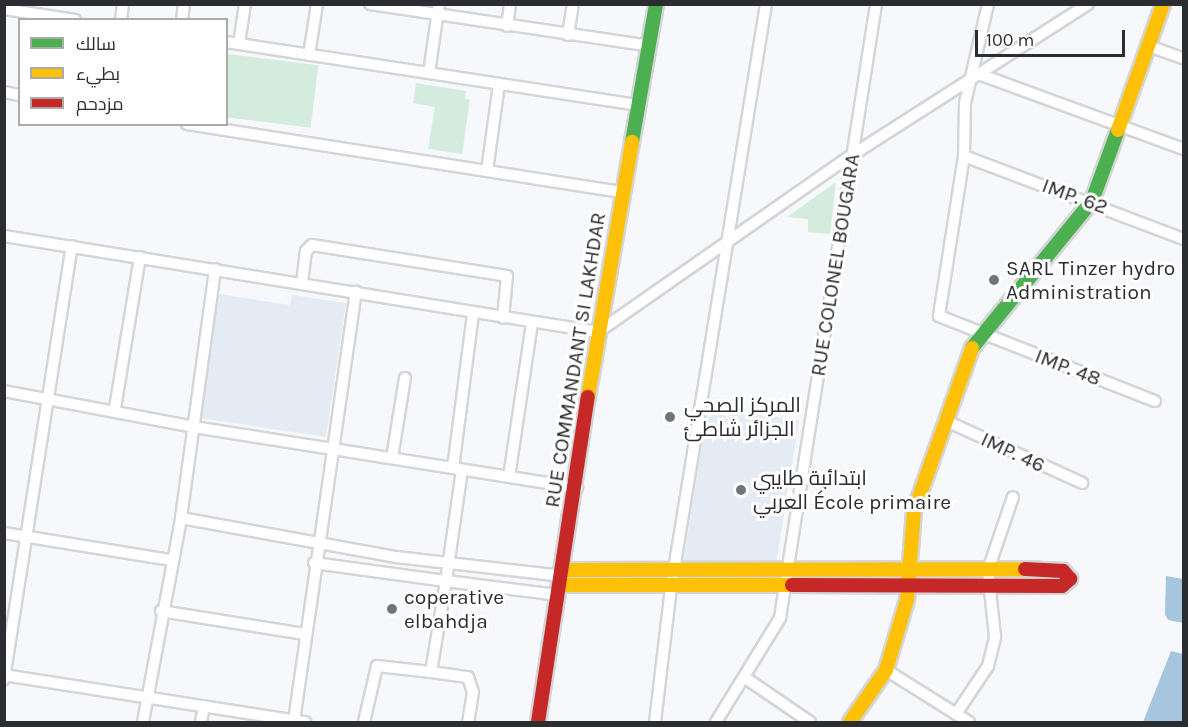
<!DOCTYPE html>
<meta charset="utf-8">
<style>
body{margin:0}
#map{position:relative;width:1188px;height:727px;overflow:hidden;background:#f6f8fb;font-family:Karla,Cairo,sans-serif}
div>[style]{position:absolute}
.built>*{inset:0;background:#e5ebf4;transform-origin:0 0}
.green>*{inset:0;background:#d3ecdd;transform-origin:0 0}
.water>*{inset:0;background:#a5c6dc}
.roads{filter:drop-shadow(2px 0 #d3d5d7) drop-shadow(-2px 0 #d3d5d7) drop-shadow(0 2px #d3d5d7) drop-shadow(0 -2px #d3d5d7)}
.street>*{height:10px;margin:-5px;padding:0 5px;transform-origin:5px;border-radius:5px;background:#fefefe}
.fast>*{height:14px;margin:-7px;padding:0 7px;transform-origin:7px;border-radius:7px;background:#4caf50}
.slow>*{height:14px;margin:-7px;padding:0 7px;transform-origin:7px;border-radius:7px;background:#ffc107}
.jam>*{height:14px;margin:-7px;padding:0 7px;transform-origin:7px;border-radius:7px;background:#c62828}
.dots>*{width:16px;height:16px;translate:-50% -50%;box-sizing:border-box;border:3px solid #fff;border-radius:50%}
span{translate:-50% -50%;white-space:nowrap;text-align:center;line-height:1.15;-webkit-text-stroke:6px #fff;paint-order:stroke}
.street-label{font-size:21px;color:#2c2d30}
.poi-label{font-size:21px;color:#2c2d30}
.left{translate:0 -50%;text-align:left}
.frame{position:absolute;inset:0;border:6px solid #2c2d30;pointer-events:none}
.legend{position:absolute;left:18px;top:18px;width:210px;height:108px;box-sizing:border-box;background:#fff;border:2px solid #ababac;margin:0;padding:8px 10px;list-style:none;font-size:18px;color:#2c2d30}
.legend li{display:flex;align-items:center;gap:12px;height:30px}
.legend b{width:30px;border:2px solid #ababac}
.scale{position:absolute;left:975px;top:30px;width:150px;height:27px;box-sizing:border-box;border:3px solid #2c2d30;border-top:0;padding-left:8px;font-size:18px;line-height:21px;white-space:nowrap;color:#2c2d30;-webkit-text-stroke:4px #fff;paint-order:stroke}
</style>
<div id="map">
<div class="built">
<i style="clip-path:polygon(219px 294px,290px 305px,292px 295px,346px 303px,326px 437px,200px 418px)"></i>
<i style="left:708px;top:406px;width:92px;height:156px;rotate:9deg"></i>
</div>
<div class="green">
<i style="left:227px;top:54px;width:92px;height:63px;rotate:7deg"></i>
<i style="clip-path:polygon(416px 83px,466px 91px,465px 99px,470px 100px,462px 154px,428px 149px,435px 107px,413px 103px)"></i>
<i style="clip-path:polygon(836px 182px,830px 234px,808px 232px,808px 219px,787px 217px)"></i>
</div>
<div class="water">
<i style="clip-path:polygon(1166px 576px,1183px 579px,1183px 623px,1168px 620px,1165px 614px)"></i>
<i style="clip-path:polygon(1171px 651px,1183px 654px,1183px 722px,1143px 722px)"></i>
</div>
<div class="roads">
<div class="street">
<i style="left:370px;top:4px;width:283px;rotate:8.5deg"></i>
<i style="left:988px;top:4px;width:102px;rotate:103.1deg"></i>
<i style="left:965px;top:103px;width:53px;rotate:91.1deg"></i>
<i style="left:964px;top:156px;width:162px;rotate:98.9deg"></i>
<i style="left:939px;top:316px;width:232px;rotate:21.5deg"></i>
<i style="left:4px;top:9px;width:72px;rotate:8.8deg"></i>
<i style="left:121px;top:20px;width:16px;rotate:-83deg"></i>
<i style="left:182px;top:20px;width:16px;rotate:-83deg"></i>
<i style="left:507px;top:26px;width:22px;rotate:-82deg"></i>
<i style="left:568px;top:35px;width:31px;rotate:-81deg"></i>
<i style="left:226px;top:42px;width:419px;rotate:8.7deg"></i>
<i style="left:239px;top:44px;width:40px;rotate:-81.5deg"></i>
<i style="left:1149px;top:46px;width:37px;rotate:20deg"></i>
<i style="left:309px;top:55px;width:52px;rotate:-81.1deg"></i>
<i style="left:429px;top:73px;width:70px;rotate:-81.8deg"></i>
<i style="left:976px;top:73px;width:221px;rotate:20.1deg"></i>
<i style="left:4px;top:92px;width:16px;rotate:11deg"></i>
<i style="left:187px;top:124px;width:441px;rotate:8.9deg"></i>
<i style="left:964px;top:156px;width:235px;rotate:20.7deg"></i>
<i style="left:487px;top:171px;width:88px;rotate:-82.1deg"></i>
<i style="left:4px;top:236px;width:602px;rotate:9.18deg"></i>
<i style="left:598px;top:332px;width:310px;rotate:-34.9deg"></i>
<i style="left:852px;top:155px;width:280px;rotate:-32.6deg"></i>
<i style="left:302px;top:283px;width:32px;rotate:-83deg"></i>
<i style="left:306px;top:251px;width:8px;rotate:-45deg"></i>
<i style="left:312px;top:245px;width:197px;rotate:9deg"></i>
<i style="left:507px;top:276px;width:42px;rotate:95.4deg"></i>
<i style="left:4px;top:391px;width:193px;rotate:10.7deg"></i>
<i style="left:194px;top:427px;width:388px;rotate:9deg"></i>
<i style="left:115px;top:408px;width:153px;rotate:-80.6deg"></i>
<i style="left:944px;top:420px;width:152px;rotate:24.5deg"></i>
<i style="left:392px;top:458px;width:81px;rotate:-80.8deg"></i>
<i style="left:453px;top:468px;width:156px;rotate:-82.6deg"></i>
<i style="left:509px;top:477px;width:156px;rotate:-81.5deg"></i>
<i style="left:181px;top:518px;width:219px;rotate:10.3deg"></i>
<i style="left:396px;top:557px;width:168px;rotate:6.5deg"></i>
<i style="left:4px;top:533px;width:168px;rotate:9.2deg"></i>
<i style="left:314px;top:563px;width:133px;rotate:7.8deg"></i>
<i style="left:446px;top:581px;width:112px;rotate:-81.8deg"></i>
<i style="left:161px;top:611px;width:145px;rotate:9.1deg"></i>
<i style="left:886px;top:670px;width:98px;rotate:32.1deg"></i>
<i style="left:431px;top:672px;width:37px;rotate:8deg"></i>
<i style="left:468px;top:677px;width:16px;rotate:72deg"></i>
<i style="left:473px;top:692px;width:30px;rotate:99deg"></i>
<i style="left:4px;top:675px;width:305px;rotate:8.9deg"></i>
<i style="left:744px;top:677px;width:80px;rotate:34.3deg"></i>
<i style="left:4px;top:679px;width:438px;rotate:-81.1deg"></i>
<i style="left:956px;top:714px;width:58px;rotate:-56.3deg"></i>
<i style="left:988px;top:666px;width:30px;rotate:-76deg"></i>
<i style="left:995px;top:637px;width:67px;rotate:-96deg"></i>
<i style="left:988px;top:570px;width:77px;rotate:-71.1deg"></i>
<i style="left:294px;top:721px;width:434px;rotate:-81.8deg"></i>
<i style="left:143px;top:722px;width:208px;rotate:-79.4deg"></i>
<i style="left:181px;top:518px;width:251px;rotate:-82.2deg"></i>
<i style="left:201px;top:722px;width:16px;rotate:-79deg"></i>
<i style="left:364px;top:722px;width:57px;rotate:-76.9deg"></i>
<i style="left:377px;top:666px;width:54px;rotate:6.3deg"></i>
<i style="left:431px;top:672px;width:92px;rotate:-80.6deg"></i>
<i style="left:446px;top:581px;width:114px;rotate:7.1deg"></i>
<i style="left:655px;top:722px;width:135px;rotate:-83.2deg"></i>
<i style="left:671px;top:588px;width:592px;rotate:-80.76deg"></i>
<i style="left:716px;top:722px;width:122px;rotate:-58.4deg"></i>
<i style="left:780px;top:618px;width:621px;rotate:-81.11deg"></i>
</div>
<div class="fast">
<i style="left:632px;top:142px;width:140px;rotate:-80.1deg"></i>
<i style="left:972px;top:348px;width:190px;rotate:-50.8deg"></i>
<i style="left:1092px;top:201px;width:76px;rotate:-69.9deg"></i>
</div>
<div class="slow">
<i style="left:1118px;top:130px;width:134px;rotate:-70.3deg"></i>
<i style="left:588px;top:397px;width:259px;rotate:-80.2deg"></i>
<i style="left:563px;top:570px;width:462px;rotate:-0.1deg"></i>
<i style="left:561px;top:585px;width:231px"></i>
<i style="left:850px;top:722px;width:63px;rotate:-55.3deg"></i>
<i style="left:886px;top:670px;width:73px;rotate:-73.3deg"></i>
<i style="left:907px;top:600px;width:89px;rotate:-85.5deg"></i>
<i style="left:914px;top:511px;width:173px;rotate:-70.4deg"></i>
</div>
<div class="jam">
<i style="left:792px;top:585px;width:270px;rotate:0.2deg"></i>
<i style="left:1062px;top:586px;width:11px;rotate:-41deg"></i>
<i style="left:1070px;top:579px;width:11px;rotate:-131deg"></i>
<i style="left:1063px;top:571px;width:38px;rotate:-177deg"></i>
<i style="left:538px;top:722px;width:329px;rotate:-81.3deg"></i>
</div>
</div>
<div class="dots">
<i style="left:994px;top:280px;background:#737477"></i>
<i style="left:670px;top:417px;background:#737477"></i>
<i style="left:741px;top:490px;background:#737477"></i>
<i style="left:392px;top:609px;background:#737477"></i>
</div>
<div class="street-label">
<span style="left:1075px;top:196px;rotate:20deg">IMP. 62</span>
<span style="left:835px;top:265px;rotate:-81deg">RUE COLONEL BOUGARA</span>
<span style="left:575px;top:360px;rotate:-81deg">RUE COMMANDANT SI LAKHDAR</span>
<span style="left:1068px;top:367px;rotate:21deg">IMP. 48</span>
<span style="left:1013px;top:452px;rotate:25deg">IMP. 46</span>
</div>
<div class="poi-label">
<span class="left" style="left:1006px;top:280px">SARL Tinzer hydro<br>Administration</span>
<span class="left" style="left:684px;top:417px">المركز الصحي<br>الجزائر شاطئ</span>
<span class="left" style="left:753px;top:490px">ابتدائية طايبي<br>العربي École primaire</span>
<span class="left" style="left:404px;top:609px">coperative<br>elbahdja</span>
</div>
<div class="frame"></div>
<ul class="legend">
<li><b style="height:8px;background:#4caf50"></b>سالك</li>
<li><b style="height:8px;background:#ffc107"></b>بطيء</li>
<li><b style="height:8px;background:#c62828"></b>مزدحم</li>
</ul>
<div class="scale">100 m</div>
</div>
